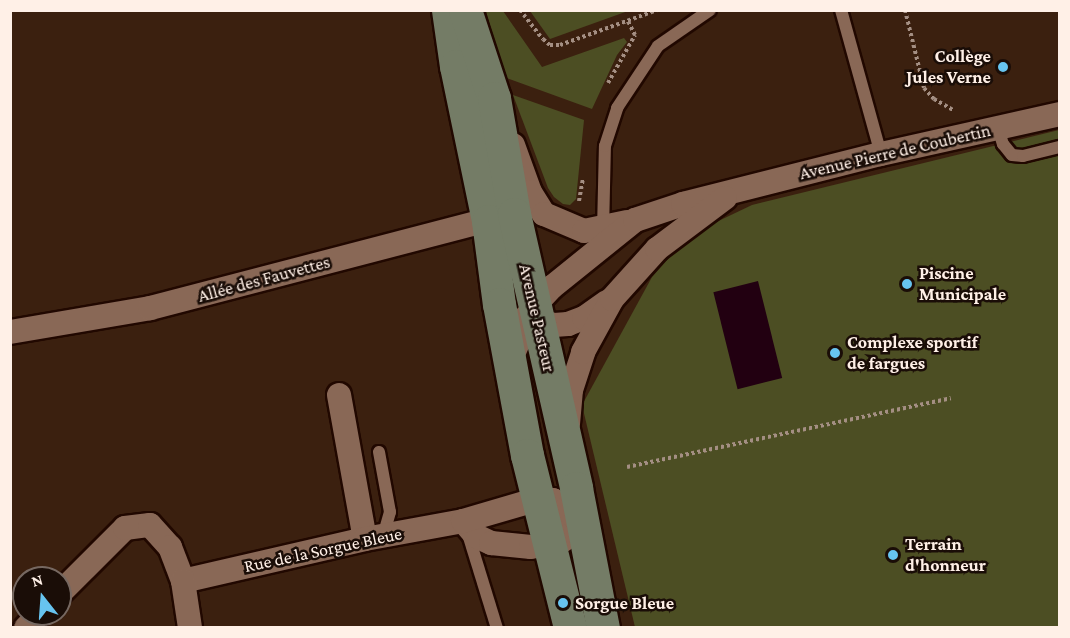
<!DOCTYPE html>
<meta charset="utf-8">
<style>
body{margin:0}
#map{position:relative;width:1070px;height:638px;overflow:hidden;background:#3b200f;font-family:"Crimson Pro",serif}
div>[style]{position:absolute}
.green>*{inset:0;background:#4c4e23}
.water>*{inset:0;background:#201;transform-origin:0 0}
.path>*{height:4px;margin-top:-2px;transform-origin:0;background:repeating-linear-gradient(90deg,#a48f83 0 3px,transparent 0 6px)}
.roads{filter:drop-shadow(2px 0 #210800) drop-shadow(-2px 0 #210800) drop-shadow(0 2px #210800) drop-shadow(0 -2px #210800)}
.service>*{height:12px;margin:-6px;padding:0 6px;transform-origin:6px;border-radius:6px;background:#896856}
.minor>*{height:24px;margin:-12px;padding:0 12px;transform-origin:12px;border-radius:12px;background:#896856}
.secondary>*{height:33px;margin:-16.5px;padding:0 16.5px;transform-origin:16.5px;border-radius:16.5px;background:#747c66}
.dots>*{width:16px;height:16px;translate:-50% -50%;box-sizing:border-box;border:3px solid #1a0d07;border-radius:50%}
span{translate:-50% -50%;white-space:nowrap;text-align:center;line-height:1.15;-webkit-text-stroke:5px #1a0d07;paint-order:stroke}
.poi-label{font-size:18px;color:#fff0e7;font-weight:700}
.right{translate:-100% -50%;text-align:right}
.left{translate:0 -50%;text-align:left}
.street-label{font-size:18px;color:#fff0e7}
.frame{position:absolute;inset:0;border:12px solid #fff0e7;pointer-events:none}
.north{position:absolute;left:12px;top:566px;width:60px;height:60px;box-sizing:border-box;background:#1a0d07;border:2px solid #766861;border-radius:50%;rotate:343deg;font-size:16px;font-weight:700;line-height:24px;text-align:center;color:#fff0e7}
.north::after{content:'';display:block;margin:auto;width:21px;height:27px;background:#67c4f0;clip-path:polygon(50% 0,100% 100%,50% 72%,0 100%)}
</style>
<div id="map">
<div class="green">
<i style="clip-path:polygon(486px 11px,503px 11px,542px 67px,624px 38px,627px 42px,617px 55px,592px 109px,504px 77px)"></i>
<i style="clip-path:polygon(530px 11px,628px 11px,550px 39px)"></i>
<i style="clip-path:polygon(513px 95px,584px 120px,576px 199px,570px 205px,563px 204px,554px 197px,548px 188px)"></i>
<i style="clip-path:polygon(1059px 130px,1059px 627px,635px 627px,582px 405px,652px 277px,674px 252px,710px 225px,752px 205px)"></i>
</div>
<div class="water">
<i style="left:758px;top:281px;width:100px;height:46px;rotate:76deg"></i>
</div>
<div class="path">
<i style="left:520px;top:10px;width:37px;rotate:52deg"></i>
<i style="left:543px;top:39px;width:9px;rotate:41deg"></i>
<i style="left:550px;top:45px;width:10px"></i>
<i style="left:560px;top:45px;width:103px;rotate:-19.8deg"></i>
<i style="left:905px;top:10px;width:80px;rotate:76.3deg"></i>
<i style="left:924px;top:88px;width:15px;rotate:48deg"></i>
<i style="left:934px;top:99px;width:22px;rotate:30deg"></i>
<i style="left:608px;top:83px;width:55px;rotate:-60.6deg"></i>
<i style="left:635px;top:35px;width:16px;rotate:-117deg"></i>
<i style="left:579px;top:201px;width:22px;rotate:-80deg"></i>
<i style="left:627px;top:467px;width:331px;rotate:-12deg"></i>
</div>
<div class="roads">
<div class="service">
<i style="left:841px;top:10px;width:149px;rotate:74.5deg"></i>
<i style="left:998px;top:128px;width:17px;rotate:73deg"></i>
<i style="left:1003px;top:144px;width:14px;rotate:51deg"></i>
<i style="left:1012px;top:155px;width:11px;rotate:5deg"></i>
<i style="left:1023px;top:156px;width:38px;rotate:-14deg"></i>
<i style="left:603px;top:231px;width:85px;rotate:-88.7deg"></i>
<i style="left:605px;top:146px;width:40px;rotate:-72deg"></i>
<i style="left:617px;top:108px;width:74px;rotate:-56.5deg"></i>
<i style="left:658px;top:46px;width:63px;rotate:-34.7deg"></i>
<i style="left:379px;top:452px;width:61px;rotate:79.6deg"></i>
<i style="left:390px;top:512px;width:25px;rotate:106deg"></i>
<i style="left:468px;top:534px;width:98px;rotate:72.9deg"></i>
</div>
<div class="minor">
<i style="left:513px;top:145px;width:50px;rotate:70.1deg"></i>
<i style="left:530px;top:192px;width:26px;rotate:58deg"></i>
<i style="left:544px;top:214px;width:43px;rotate:23deg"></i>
<i style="left:584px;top:231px;width:44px;rotate:-11.8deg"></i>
<i style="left:526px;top:317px;width:29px;rotate:16deg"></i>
<i style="left:554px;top:325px;width:14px;rotate:-4deg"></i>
<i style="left:568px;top:324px;width:17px;rotate:-21deg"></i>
<i style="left:584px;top:318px;width:28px;rotate:-35deg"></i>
<i style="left:10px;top:332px;width:142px;rotate:-9.7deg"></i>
<i style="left:150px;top:308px;width:366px;rotate:-14.6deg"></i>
<i style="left:510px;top:361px;width:60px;rotate:-66.4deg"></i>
<i style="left:534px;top:306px;width:26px;rotate:-47deg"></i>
<i style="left:552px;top:287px;width:107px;rotate:-38.9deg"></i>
<i style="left:635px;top:220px;width:51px;rotate:-18.4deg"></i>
<i style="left:683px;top:204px;width:204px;rotate:-14.2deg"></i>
<i style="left:881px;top:154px;width:183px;rotate:-12.6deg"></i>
<i style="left:339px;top:395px;width:146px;rotate:79.8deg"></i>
<i style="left:568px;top:424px;width:34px;rotate:-85deg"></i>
<i style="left:571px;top:390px;width:40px;rotate:-72deg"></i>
<i style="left:583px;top:352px;width:60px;rotate:-61.3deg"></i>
<i style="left:612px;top:299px;width:67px;rotate:-48deg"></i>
<i style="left:657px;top:249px;width:85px;rotate:-36.9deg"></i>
<i style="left:463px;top:521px;width:20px;rotate:49deg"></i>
<i style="left:476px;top:536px;width:17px;rotate:25deg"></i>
<i style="left:491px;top:543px;width:40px;rotate:5.7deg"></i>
<i style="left:531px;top:547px;width:18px;rotate:-9deg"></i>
<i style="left:549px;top:544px;width:15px;rotate:-16deg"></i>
<i style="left:563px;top:540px;width:11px;rotate:-56deg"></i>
<i style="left:569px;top:531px;width:30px;rotate:-78deg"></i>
<i style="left:183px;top:581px;width:187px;rotate:-13deg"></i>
<i style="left:365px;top:539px;width:100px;rotate:-10.4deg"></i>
<i style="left:463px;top:521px;width:78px;rotate:-16.3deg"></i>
<i style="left:538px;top:499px;width:15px;rotate:4deg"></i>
<i style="left:553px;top:500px;width:16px;rotate:30deg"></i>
<i style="left:567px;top:508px;width:25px;rotate:50deg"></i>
<i style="left:60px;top:593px;width:92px;rotate:-45deg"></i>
<i style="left:125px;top:528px;width:25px;rotate:-7deg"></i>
<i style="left:150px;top:525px;width:30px;rotate:48deg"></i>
<i style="left:170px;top:547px;width:36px;rotate:69deg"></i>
<i style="left:183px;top:581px;width:48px;rotate:81.5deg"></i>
<i style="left:26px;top:628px;width:19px;rotate:-47deg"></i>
</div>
<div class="secondary">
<i style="left:448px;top:10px;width:57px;rotate:81.9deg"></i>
<i style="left:456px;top:66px;width:158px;rotate:78.3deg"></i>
<i style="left:488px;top:221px;width:84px;rotate:82.5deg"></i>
<i style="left:499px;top:304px;width:154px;rotate:79.5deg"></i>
<i style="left:527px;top:455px;width:178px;rotate:76deg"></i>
<i style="left:465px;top:10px;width:93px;rotate:71.8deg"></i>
<i style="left:494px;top:98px;width:118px;rotate:80.2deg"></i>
<i style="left:514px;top:214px;width:281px;rotate:77.2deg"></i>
<i style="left:576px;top:488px;width:143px;rotate:79.1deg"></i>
</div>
</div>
<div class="dots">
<i style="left:1003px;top:67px;background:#67c4f0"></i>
<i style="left:907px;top:284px;background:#67c4f0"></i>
<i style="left:835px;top:353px;background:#67c4f0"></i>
<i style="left:893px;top:555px;background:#67c4f0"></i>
<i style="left:563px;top:603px;background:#67c4f0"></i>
</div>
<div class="poi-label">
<span class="right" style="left:991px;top:67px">Collège<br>Jules Verne</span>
<span class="left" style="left:919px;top:284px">Piscine<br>Municipale</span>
<span class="left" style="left:847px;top:353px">Complexe sportif<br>de fargues</span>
<span class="left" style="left:905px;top:555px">Terrain<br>d'honneur</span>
<span class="left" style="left:575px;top:603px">Sorgue Bleue</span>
</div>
<div class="street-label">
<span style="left:895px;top:152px;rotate:-13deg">Avenue Pierre de Coubertin</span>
<span style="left:264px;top:279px;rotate:-15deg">Allée des Fauvettes</span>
<span style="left:537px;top:318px;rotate:77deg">Avenue Pasteur</span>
<span style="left:323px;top:550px;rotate:-12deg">Rue de la Sorgue Bleue</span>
</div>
<div class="frame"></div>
<div class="north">N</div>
</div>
